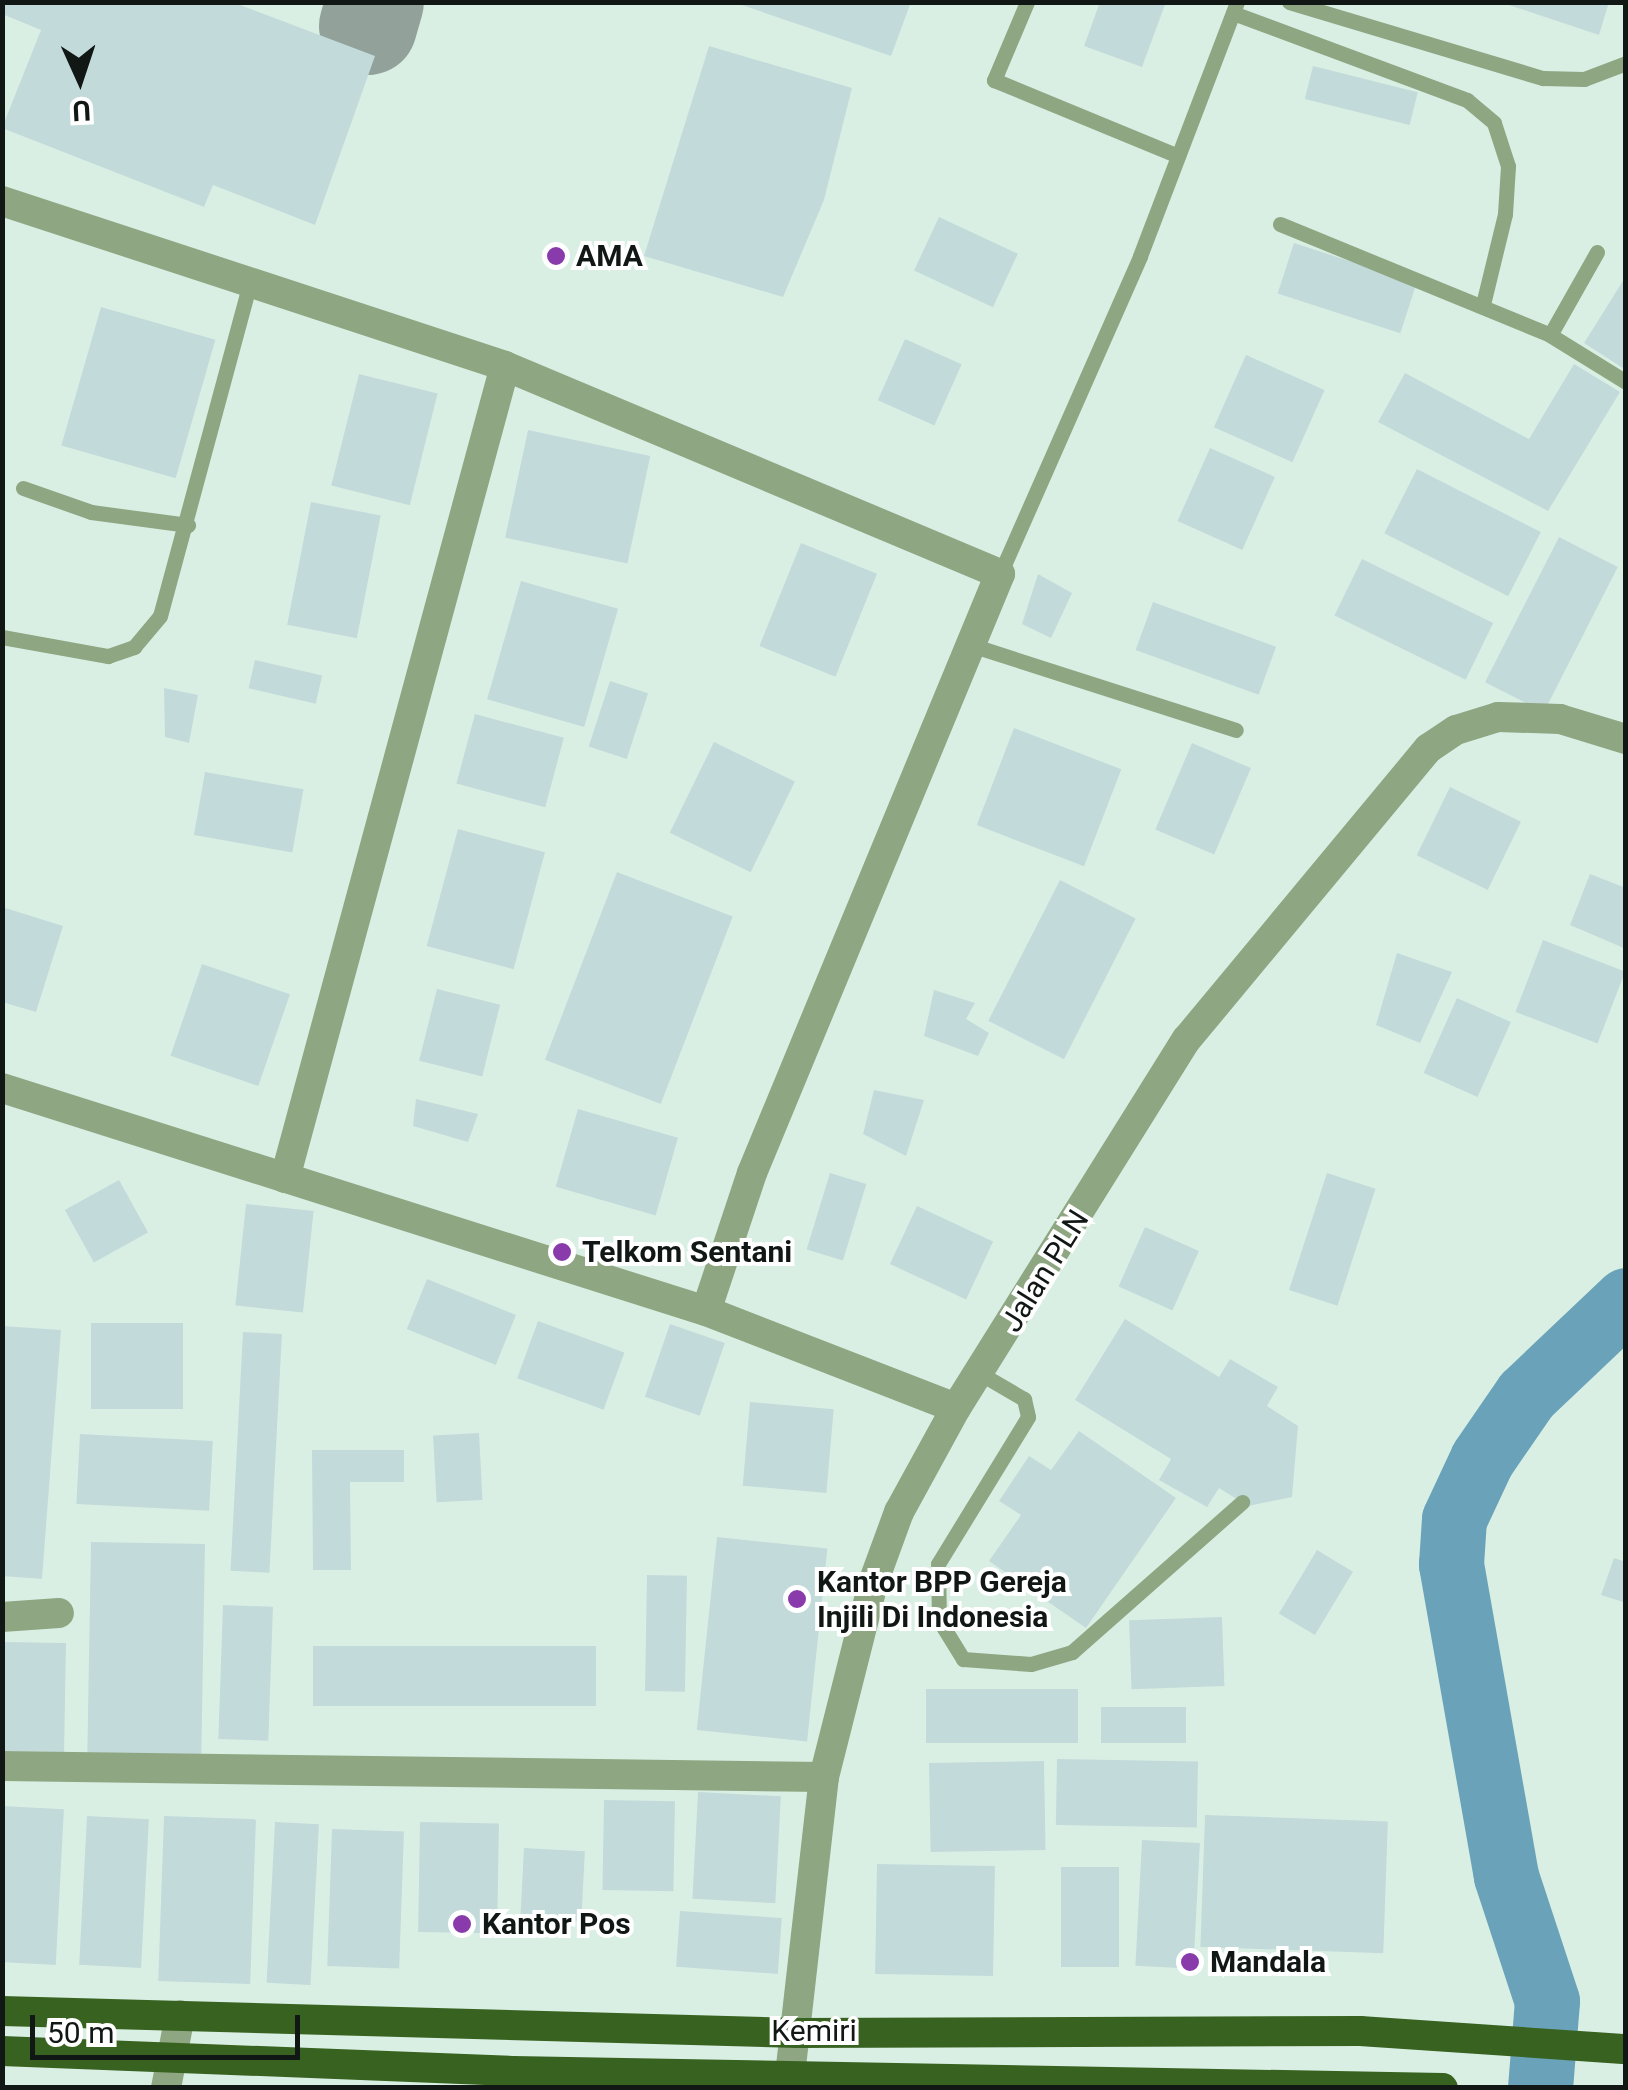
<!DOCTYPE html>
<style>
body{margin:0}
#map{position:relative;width:1628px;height:2090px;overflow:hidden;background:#daefe4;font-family:Roboto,sans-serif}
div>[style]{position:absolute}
.river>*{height:65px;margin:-32.5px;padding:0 32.5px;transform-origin:32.5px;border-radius:32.5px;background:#6aa3b9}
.taxiway>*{height:98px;margin:-49px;padding:0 49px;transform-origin:49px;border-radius:49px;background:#92a199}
.building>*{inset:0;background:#c2dada;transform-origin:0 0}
.service>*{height:15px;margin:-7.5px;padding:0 7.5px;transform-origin:7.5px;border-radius:7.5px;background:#8ea682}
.minor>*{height:30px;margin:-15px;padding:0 15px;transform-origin:15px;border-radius:15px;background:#8ea682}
.trunk>*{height:30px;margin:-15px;padding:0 15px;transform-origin:15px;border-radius:15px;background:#386220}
.dots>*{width:28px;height:28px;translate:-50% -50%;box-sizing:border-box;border:5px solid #fff;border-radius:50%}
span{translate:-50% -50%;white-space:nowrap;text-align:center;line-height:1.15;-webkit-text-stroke:8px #fff;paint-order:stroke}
.poi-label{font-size:30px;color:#101714;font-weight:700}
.left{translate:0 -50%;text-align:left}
.street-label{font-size:30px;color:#101714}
.frame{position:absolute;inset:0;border:5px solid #101714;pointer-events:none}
.north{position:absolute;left:30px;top:30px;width:100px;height:100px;-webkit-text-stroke:8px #fff;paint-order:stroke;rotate:177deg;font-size:28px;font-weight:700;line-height:40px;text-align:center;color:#101714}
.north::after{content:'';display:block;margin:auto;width:35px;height:45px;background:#101714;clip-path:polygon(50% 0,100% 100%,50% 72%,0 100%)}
.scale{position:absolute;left:30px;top:2015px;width:270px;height:45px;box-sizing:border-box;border:5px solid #101714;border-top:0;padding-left:12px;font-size:30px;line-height:35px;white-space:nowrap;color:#101714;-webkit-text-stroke:8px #fff;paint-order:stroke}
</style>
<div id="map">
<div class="river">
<i style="left:1540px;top:2088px;width:87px;rotate:-85.4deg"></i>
<i style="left:1547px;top:2001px;width:132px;rotate:-108.2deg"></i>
<i style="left:1506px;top:1876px;width:317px;rotate:-100deg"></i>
<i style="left:1451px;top:1564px;width:45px;rotate:-86.2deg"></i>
<i style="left:1454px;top:1519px;width:66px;rotate:-65deg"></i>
<i style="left:1482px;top:1459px;width:78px;rotate:-55.5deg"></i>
<i style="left:1526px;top:1395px;width:138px;rotate:-43.5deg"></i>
</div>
<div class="taxiway">
<i style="left:368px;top:26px;width:25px;rotate:-74deg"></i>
</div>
<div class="building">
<i style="clip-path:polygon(2px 2px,232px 2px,375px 56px,315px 225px,213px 185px,204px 207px,2px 128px,41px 30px,2px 14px)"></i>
<i style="clip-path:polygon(733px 2px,911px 2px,891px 56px)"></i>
<i style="clip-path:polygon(1100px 2px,1166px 2px,1142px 67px,1084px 46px)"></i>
<i style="clip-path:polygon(1500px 2px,1609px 2px,1599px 35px)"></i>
<i style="clip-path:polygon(709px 46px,852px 88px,824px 200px,783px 297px,644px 256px)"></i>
<i style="left:1313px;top:66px;width:108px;height:34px;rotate:14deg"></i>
<i style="left:939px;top:217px;width:87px;height:59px;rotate:25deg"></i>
<i style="left:1294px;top:243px;width:129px;height:53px;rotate:18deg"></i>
<i style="clip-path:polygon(1626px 276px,1626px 370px,1584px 343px)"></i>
<i style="left:101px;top:307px;width:119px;height:144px;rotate:16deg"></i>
<i style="left:905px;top:339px;width:62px;height:67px;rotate:24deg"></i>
<i style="left:1246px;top:355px;width:86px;height:79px;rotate:24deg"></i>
<i style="clip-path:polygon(1574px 364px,1620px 392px,1548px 511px,1378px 422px,1405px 373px,1529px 439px)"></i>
<i style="left:359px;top:374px;width:81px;height:115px;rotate:14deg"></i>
<i style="left:528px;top:430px;width:125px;height:110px;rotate:12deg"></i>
<i style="left:1210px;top:448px;width:71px;height:80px;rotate:24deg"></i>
<i style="left:1417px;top:469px;width:139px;height:72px;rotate:27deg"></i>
<i style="left:311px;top:502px;width:71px;height:125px;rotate:11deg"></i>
<i style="left:1559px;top:537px;width:66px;height:163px;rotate:27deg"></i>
<i style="left:801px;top:543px;width:82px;height:111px;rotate:22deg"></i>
<i style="left:1362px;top:559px;width:146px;height:63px;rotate:26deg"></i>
<i style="clip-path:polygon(1038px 574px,1072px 593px,1051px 638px,1022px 624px)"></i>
<i style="left:521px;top:581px;width:101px;height:123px;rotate:16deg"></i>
<i style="left:1153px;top:602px;width:131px;height:51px;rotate:20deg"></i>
<i style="left:255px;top:660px;width:69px;height:29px;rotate:13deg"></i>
<i style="left:610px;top:681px;width:40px;height:69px;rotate:18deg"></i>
<i style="clip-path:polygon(164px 688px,198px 695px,189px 743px,165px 737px)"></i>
<i style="left:475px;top:714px;width:92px;height:72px;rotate:15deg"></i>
<i style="left:1014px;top:728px;width:115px;height:104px;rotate:21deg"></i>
<i style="left:714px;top:742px;width:90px;height:101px;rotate:26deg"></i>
<i style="left:1192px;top:743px;width:64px;height:94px;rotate:23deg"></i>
<i style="left:205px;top:772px;width:100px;height:64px;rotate:10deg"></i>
<i style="left:1450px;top:787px;width:79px;height:76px;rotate:26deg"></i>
<i style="left:458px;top:829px;width:90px;height:121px;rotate:15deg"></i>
<i style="left:617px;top:872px;width:124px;height:201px;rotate:21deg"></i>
<i style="clip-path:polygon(1590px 874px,1626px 888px,1626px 949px,1570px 925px)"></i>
<i style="left:1060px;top:880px;width:85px;height:158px;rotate:27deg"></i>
<i style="clip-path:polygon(2px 907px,63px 926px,36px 1012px,2px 1002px)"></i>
<i style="left:1543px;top:940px;width:88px;height:77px;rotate:21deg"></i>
<i style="clip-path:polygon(1397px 953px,1452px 972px,1420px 1043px,1376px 1025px)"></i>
<i style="left:202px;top:964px;width:93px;height:97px;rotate:19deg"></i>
<i style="left:437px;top:989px;width:65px;height:74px;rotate:14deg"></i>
<i style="clip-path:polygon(934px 990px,975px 1003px,966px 1019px,989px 1033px,978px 1056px,924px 1036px)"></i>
<i style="left:1457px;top:998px;width:59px;height:82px;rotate:24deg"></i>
<i style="clip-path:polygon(874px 1090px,924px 1100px,906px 1156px,863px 1134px)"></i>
<i style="clip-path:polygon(416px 1099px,478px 1114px,468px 1142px,413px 1126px)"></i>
<i style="left:578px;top:1109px;width:104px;height:81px;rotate:16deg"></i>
<i style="left:830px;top:1173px;width:38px;height:80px;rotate:17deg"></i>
<i style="left:1327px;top:1173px;width:51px;height:123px;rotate:18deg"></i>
<i style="left:119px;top:1180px;width:60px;height:62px;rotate:61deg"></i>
<i style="left:246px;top:1204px;width:68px;height:102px;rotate:6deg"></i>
<i style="left:917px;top:1206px;width:84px;height:64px;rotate:25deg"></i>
<i style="left:1145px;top:1227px;width:59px;height:65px;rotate:24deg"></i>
<i style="left:427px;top:1279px;width:96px;height:54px;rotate:22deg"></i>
<i style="clip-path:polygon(1125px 1319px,1219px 1377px,1230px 1359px,1278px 1387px,1267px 1406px,1298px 1426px,1292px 1497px,1248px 1506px,1219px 1488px,1207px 1507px,1159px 1480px,1171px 1459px,1075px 1400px)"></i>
<i style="left:538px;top:1321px;width:92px;height:61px;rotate:20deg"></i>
<i style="left:91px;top:1323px;width:92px;height:86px"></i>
<i style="left:670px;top:1324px;width:58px;height:77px;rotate:19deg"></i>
<i style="clip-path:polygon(2px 1326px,61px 1330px,42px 1579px,2px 1576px)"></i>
<i style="left:243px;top:1332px;width:39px;height:239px;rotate:3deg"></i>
<i style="left:750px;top:1402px;width:84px;height:84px;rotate:5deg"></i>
<i style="clip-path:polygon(1079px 1431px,1176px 1498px,1086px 1628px,989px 1561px,1021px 1515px,999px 1501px,1029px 1456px,1051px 1470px)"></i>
<i style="left:479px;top:1433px;width:67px;height:46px;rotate:87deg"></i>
<i style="left:80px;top:1434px;width:133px;height:70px;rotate:3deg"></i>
<i style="clip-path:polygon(312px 1450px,404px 1450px,404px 1482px,350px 1482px,351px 1570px,313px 1570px)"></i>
<i style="left:717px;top:1537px;width:111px;height:194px;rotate:6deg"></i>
<i style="left:91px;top:1542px;width:114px;height:211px;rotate:1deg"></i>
<i style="left:1317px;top:1550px;width:42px;height:74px;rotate:31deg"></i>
<i style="clip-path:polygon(1614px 1558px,1626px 1562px,1626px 1603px,1601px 1595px)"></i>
<i style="left:647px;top:1575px;width:40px;height:116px;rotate:1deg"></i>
<i style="left:223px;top:1605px;width:50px;height:134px;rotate:2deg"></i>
<i style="left:1222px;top:1617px;width:69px;height:93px;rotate:88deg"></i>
<i style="left:2px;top:1642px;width:64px;height:109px;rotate:1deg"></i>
<i style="left:596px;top:1646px;width:60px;height:283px;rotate:90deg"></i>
<i style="left:926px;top:1689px;width:152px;height:54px"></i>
<i style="left:1101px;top:1707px;width:85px;height:36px"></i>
<i style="left:1057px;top:1759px;width:141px;height:66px;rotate:1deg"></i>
<i style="left:1044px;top:1761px;width:89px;height:115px;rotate:89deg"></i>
<i style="left:698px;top:1792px;width:83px;height:107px;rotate:3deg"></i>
<i style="left:604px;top:1800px;width:71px;height:90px;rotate:1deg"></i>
<i style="left:2px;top:1806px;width:62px;height:156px;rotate:3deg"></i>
<i style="left:1205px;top:1815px;width:183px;height:132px;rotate:2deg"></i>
<i style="left:87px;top:1816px;width:62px;height:149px;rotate:3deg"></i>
<i style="left:164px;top:1816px;width:92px;height:165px;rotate:2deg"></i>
<i style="left:275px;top:1822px;width:44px;height:161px;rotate:3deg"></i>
<i style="left:420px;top:1822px;width:79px;height:110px;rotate:1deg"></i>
<i style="left:332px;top:1829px;width:72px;height:137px;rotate:2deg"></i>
<i style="left:1142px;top:1840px;width:58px;height:126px;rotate:3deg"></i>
<i style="left:524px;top:1848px;width:61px;height:70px;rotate:3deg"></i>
<i style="left:877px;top:1864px;width:118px;height:110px;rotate:1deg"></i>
<i style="left:1061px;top:1867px;width:58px;height:100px"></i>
<i style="left:680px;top:1911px;width:102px;height:56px;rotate:4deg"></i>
</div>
<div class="service">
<i style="left:1027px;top:2px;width:85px;rotate:112.9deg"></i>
<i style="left:994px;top:80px;width:199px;rotate:22.4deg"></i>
<i style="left:1289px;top:2px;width:265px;rotate:16.7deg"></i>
<i style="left:1543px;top:78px;width:41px;rotate:1.4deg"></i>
<i style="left:1584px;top:79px;width:45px;rotate:-20.9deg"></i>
<i style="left:1233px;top:13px;width:250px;rotate:20.4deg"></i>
<i style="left:1467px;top:100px;width:35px;rotate:40deg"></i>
<i style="left:1494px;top:123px;width:45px;rotate:72deg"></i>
<i style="left:1508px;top:166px;width:48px;rotate:93.6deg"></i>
<i style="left:1505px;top:214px;width:93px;rotate:103.7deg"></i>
<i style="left:1280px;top:224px;width:292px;rotate:22.3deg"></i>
<i style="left:1597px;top:252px;width:95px;rotate:119.5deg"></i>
<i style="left:1550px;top:335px;width:89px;rotate:31.7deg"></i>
<i style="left:23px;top:488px;width:72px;rotate:19.4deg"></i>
<i style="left:91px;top:512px;width:98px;rotate:7.6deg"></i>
<i style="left:1000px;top:574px;width:347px;rotate:-66.2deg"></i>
<i style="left:1140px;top:256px;width:272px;rotate:-69.1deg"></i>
<i style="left:2px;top:637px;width:108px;rotate:10.2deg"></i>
<i style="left:108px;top:656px;width:28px;rotate:-19deg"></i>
<i style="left:134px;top:647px;width:40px;rotate:-50deg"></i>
<i style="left:160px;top:616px;width:350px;rotate:-74.9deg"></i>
<i style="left:971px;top:645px;width:278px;rotate:17.8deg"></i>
<i style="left:981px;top:1374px;width:50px;rotate:30.2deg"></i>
<i style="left:1024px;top:1399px;width:18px;rotate:77deg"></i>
<i style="left:1028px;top:1417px;width:172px;rotate:121.5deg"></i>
<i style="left:938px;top:1564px;width:56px;rotate:89deg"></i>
<i style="left:939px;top:1620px;width:46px;rotate:58.4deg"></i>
<i style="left:963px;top:1659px;width:68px;rotate:4.2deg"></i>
<i style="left:1031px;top:1664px;width:43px;rotate:-16.3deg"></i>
<i style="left:1072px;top:1652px;width:227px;rotate:-41.4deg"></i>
</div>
<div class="minor">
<i style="left:2px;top:201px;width:529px;rotate:18.16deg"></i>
<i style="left:505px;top:366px;width:537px;rotate:22.79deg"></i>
<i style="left:1000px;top:574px;width:648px;rotate:112.49deg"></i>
<i style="left:752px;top:1173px;width:145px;rotate:108.4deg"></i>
<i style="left:2px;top:1088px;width:738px;rotate:17.58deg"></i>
<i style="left:706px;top:1311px;width:268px;rotate:21.2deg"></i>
<i style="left:285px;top:1178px;width:841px;rotate:-74.84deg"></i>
<i style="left:2px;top:1617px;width:57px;rotate:-4deg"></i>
<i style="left:2px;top:1766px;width:822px;rotate:0.77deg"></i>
<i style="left:790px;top:2075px;width:300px;rotate:-83.5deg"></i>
<i style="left:824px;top:1777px;width:200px;rotate:-75.8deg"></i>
<i style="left:873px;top:1583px;width:76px;rotate:-69.9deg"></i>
<i style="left:899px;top:1512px;width:119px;rotate:-61.3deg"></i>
<i style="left:956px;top:1408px;width:435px;rotate:-58deg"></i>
<i style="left:1187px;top:1039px;width:378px;rotate:-50.3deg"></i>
<i style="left:1429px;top:748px;width:32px;rotate:-34deg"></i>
<i style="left:1456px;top:730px;width:44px;rotate:-17.2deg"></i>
<i style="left:1498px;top:717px;width:62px;rotate:1.8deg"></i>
<i style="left:1560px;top:719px;width:69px;rotate:16.9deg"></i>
<i style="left:166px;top:2088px;width:74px;rotate:-79.1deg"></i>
</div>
<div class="trunk">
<i style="left:2px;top:2011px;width:796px;rotate:1.58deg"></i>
<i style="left:798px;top:2033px;width:562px;rotate:-0.2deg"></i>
<i style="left:1360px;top:2031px;width:267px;rotate:3.9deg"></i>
<i style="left:2px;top:2051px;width:511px;rotate:2.24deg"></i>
<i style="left:513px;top:2071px;width:930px;rotate:1.05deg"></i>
</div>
<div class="dots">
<i style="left:556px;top:256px;background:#8a3bab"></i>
<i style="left:562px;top:1252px;background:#8a3bab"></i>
<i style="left:797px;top:1599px;background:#8a3bab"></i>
<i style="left:462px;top:1924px;background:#8a3bab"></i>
<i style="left:1190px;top:1962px;background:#8a3bab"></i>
</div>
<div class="poi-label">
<span class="left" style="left:576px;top:256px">AMA</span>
<span class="left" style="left:582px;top:1252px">Telkom Sentani</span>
<span class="left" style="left:817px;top:1599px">Kantor BPP Gereja<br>Injili Di Indonesia</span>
<span class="left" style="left:482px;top:1924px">Kantor Pos</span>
<span class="left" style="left:1210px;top:1962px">Mandala</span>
</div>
<div class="street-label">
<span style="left:1045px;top:1271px;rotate:-58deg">Jalan PLN</span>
<span style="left:814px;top:2031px">Kemiri</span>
</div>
<div class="frame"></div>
<div class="north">U</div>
<div class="scale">50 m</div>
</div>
